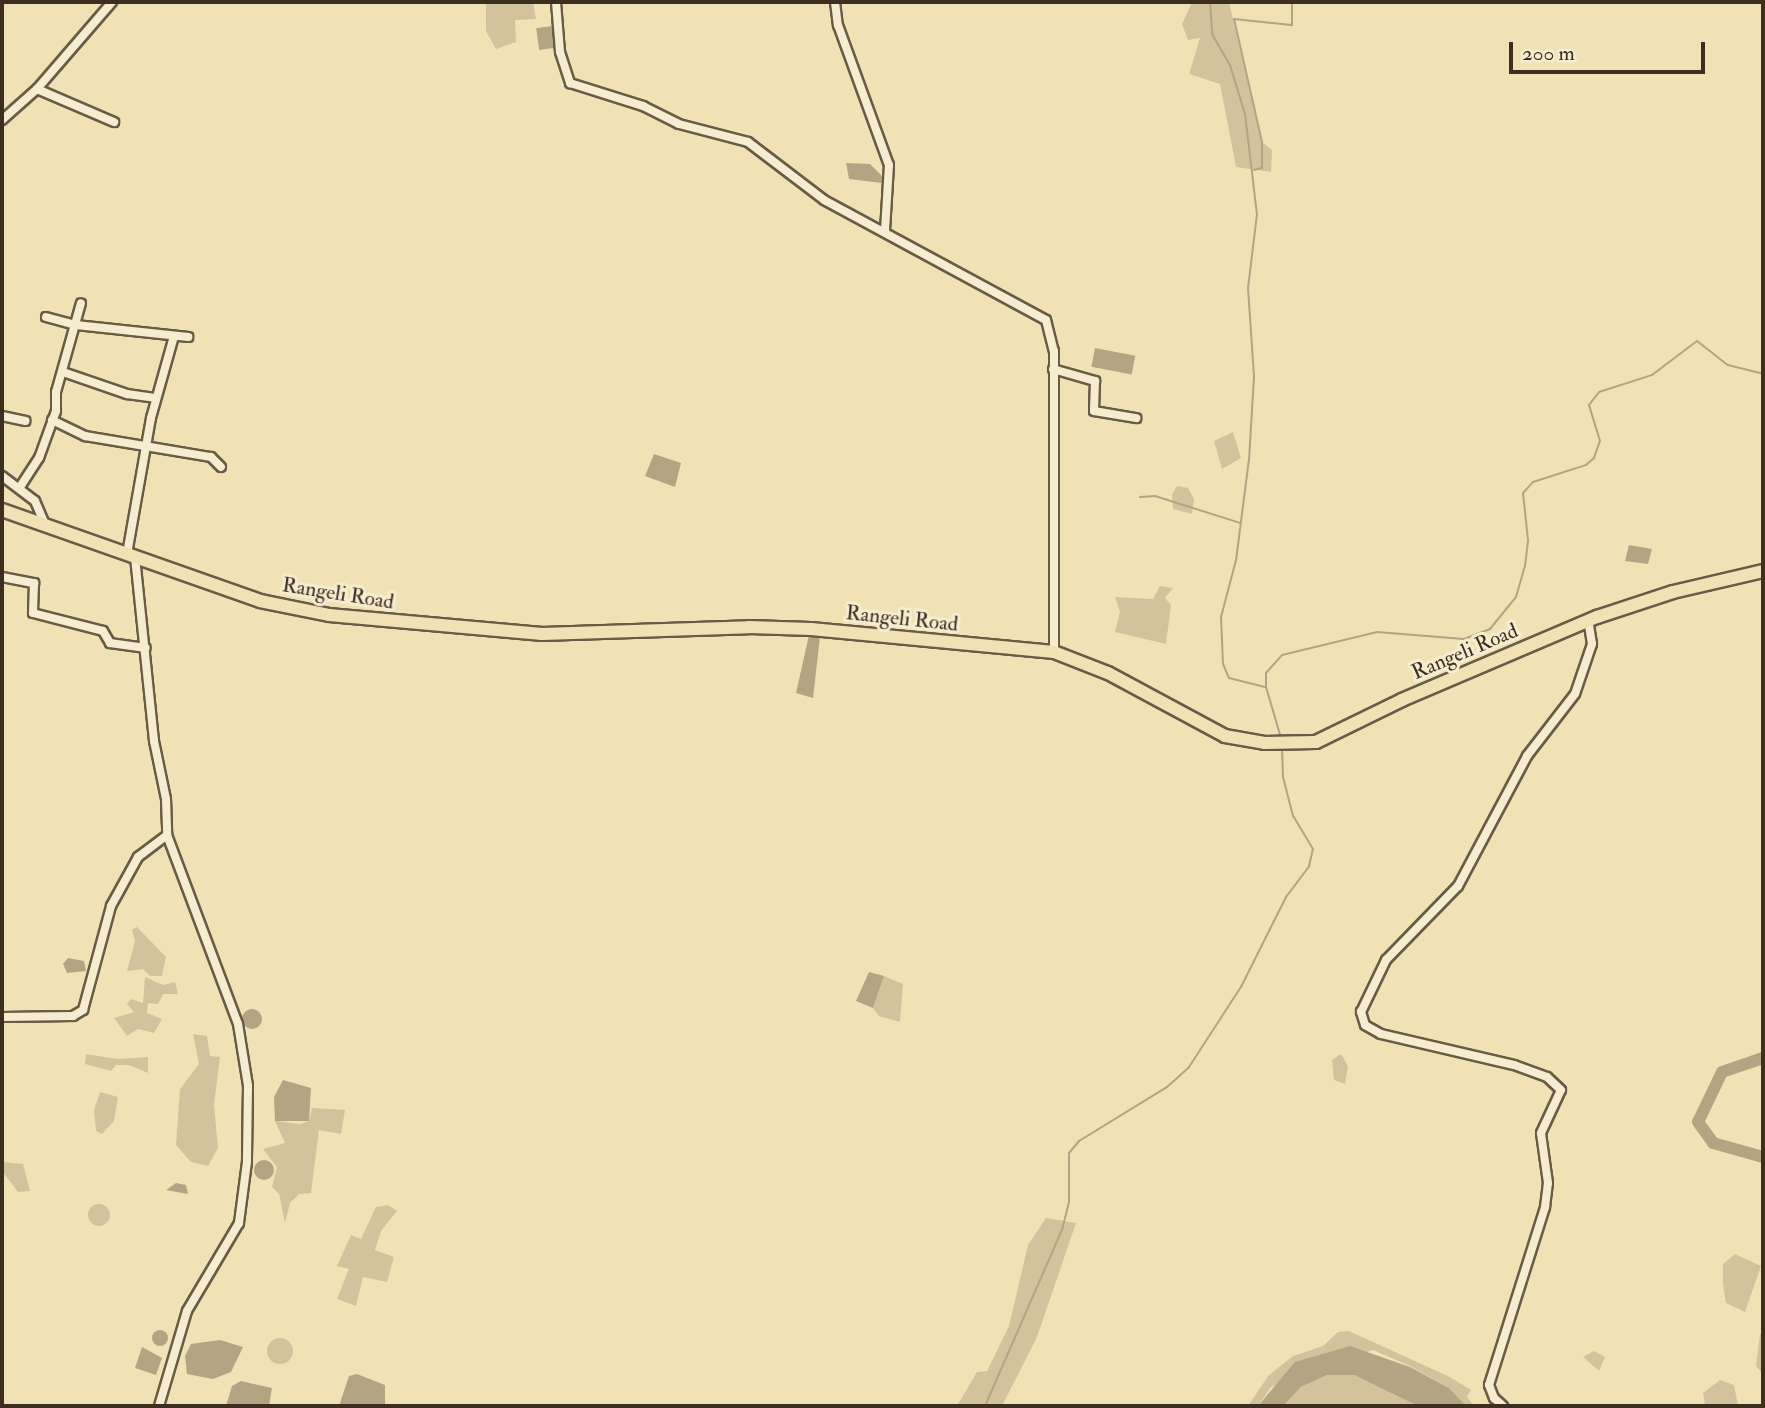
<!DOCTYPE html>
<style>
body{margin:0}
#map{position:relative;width:1765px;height:1408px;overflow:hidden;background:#f1e2b6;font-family:"IM FELL Double Pica",serif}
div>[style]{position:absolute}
.green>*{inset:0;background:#d2c39d}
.round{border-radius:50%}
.water>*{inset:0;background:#b3a583;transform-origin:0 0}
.stream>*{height:2px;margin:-1px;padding:0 1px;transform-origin:1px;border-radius:1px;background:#b3a583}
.river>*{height:12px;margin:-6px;padding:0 6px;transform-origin:6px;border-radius:6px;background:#b3a583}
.roads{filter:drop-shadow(2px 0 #695b46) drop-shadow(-2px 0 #695b46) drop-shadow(0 2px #695b46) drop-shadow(0 -2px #695b46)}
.minor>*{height:8px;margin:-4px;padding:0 4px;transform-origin:4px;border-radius:4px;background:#f6ecd0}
.primary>*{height:12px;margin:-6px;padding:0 6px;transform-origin:6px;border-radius:6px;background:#f1e2b6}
span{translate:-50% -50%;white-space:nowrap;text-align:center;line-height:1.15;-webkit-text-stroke:6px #f6ecd0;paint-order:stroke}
.street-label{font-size:21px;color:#3c2e21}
.frame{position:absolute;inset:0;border:4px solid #3c2e21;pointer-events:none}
.scale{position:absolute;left:1509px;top:42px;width:196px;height:32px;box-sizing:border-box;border:4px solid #3c2e21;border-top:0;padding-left:9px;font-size:21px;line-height:24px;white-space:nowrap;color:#3c2e21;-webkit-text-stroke:5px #f6ecd0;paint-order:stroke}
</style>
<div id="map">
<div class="green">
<i style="clip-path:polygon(486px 2px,533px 2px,536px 19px,515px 20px,516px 42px,496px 49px,486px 31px)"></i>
<i style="clip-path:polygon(1192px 2px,1229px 2px,1262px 142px,1272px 150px,1271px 172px,1236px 167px,1220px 84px,1189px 74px,1200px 38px,1188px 40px,1182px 24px)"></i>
<i style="clip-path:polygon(1233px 432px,1241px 458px,1222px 469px,1214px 441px)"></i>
<i style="clip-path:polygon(1177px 486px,1188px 488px,1194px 499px,1192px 514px,1173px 509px,1172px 495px)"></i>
<i style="clip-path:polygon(1160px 586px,1173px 588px,1165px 598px,1171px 605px,1166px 644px,1115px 632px,1120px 612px,1115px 597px,1153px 599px)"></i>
<i style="clip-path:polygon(137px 927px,166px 957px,162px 976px,150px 976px,143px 969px,127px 971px,135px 941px,132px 930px)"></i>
<i style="clip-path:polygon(884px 976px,903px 984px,900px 1022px,879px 1016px,873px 1008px)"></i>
<i style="clip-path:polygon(145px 977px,163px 985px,175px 982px,178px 994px,163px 994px,158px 1004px,148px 1003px,147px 1013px,162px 1019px,154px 1033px,138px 1029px,127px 1036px,114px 1018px,134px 1012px,127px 1004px,131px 999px,143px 1003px)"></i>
<i style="clip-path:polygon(193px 1034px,207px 1036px,210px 1056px,220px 1057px,214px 1105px,218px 1148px,208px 1166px,191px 1162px,176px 1145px,180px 1089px,199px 1064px)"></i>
<i style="clip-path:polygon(86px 1054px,117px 1059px,148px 1057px,148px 1073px,129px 1065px,116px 1065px,111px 1071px,85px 1064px)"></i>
<i style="clip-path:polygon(1341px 1054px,1348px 1066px,1345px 1084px,1334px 1080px,1332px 1060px)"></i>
<i style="clip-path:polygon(100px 1092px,118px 1097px,114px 1121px,102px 1134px,96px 1131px,94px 1110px)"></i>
<i style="clip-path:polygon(312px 1108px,345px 1110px,341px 1134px,319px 1130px,311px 1193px,299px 1194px,290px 1203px,285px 1223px,279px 1194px,272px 1187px,277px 1167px,263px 1149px,285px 1143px,275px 1121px,300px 1124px,309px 1121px)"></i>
<i style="clip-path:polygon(2px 1162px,23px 1164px,30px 1191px,18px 1192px,2px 1171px)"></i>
<i class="round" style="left:88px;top:1204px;width:22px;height:22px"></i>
<i style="clip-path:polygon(388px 1205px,397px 1211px,381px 1231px,375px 1250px,394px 1257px,387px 1282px,363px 1277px,356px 1306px,337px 1299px,349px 1269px,337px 1266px,351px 1235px,361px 1239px,376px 1207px)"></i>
<i style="clip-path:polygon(1046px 1218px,1076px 1223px,1037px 1337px,1002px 1406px,957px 1406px,977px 1372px,987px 1371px,1009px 1326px,1028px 1245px)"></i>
<i style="clip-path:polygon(1735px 1254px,1761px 1266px,1745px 1312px,1726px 1303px,1723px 1284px,1723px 1264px)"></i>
<i style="clip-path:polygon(1349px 1331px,1450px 1377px,1471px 1390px,1467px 1397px,1474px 1406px,1466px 1406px,1449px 1388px,1410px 1366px,1373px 1350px,1271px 1387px,1258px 1406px,1248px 1406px,1269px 1375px,1293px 1356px,1323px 1346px,1338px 1332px)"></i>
<i style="clip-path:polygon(1760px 1334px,1763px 1335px,1763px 1374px,1756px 1366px)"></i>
<i class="round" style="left:267px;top:1338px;width:26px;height:26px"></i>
<i style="clip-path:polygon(1594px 1351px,1605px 1357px,1599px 1371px,1583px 1357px)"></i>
<i style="clip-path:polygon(1327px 1375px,1354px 1375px,1418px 1406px,1283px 1406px,1301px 1387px)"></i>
<i style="clip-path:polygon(1720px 1380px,1734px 1385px,1738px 1405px,1705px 1405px,1703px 1393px)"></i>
</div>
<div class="water">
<i style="left:552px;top:26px;width:22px;height:16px;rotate:82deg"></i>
<i style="clip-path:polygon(846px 163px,870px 164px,883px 177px,882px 183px,849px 179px)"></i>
<i style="left:1095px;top:348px;width:41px;height:19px;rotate:11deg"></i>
<i style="clip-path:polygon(654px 454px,681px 463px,675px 487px,645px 476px)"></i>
<i style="clip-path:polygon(1629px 545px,1652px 549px,1648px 564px,1625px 561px)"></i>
<i style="clip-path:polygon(809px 635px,820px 637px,813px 698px,796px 693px)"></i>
<i style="clip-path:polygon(68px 958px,84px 961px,86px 971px,67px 973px,63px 964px)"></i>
<i style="clip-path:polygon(869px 972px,884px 976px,873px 1008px,856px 1001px)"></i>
<i class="round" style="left:242px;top:1009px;width:20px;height:20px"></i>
<i style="clip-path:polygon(283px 1080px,311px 1088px,309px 1121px,275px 1121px,274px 1097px)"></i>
<i class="round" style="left:254px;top:1160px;width:20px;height:20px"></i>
<i style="clip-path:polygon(176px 1183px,186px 1185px,188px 1194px,166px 1190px)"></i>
<i class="round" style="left:152px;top:1330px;width:16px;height:16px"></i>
<i style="clip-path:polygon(220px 1340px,243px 1347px,231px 1372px,213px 1379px,187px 1374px,185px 1356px,191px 1344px)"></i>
<i style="clip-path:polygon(1350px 1346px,1410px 1367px,1449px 1388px,1466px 1406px,1418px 1406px,1354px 1375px,1327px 1375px,1301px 1387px,1283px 1406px,1258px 1406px,1295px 1362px)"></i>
<i style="clip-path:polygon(142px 1347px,162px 1358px,156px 1375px,135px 1368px)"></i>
<i style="clip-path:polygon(357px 1374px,385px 1385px,385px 1406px,339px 1406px,349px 1376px)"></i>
<i style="clip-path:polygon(241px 1381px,272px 1388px,269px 1406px,226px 1406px,232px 1386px)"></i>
</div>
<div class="stream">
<i style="left:1210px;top:2px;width:32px;rotate:86deg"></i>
<i style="left:1212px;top:34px;width:36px;rotate:60deg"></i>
<i style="left:1230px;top:65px;width:51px;rotate:73deg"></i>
<i style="left:1245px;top:114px;width:101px;rotate:83.2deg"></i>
<i style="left:1257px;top:214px;width:75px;rotate:96.9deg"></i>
<i style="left:1248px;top:288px;width:88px;rotate:86.1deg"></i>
<i style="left:1254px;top:376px;width:83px;rotate:93.4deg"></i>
<i style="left:1249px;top:459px;width:102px;rotate:97.3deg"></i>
<i style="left:1236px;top:560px;width:59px;rotate:104.7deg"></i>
<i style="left:1221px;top:617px;width:47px;rotate:87.6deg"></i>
<i style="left:1223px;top:664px;width:15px;rotate:67deg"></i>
<i style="left:1229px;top:678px;width:38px;rotate:14deg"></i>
<i style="left:1266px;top:687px;width:53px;rotate:73.6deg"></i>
<i style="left:1254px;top:170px;width:8px;rotate:-14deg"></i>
<i style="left:1262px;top:168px;width:26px;rotate:-90deg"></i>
<i style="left:1262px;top:142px;width:126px;rotate:-102.8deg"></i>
<i style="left:1234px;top:19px;width:58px;rotate:5.9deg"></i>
<i style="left:1292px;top:25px;width:23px;rotate:-90deg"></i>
<i style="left:1140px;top:497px;width:15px;rotate:-4deg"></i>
<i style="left:1155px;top:496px;width:89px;rotate:17.6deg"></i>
<i style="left:1266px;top:686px;width:13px;rotate:-90deg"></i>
<i style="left:1266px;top:673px;width:24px;rotate:-48deg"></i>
<i style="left:1282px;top:655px;width:98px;rotate:-13.6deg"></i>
<i style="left:1377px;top:632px;width:87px;rotate:4.6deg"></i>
<i style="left:1464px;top:639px;width:28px;rotate:-21deg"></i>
<i style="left:1490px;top:629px;width:41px;rotate:-50.9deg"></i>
<i style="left:1516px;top:597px;width:32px;rotate:-74deg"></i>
<i style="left:1525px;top:566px;width:26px;rotate:-83deg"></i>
<i style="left:1528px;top:540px;width:47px;rotate:-96.1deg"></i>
<i style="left:1523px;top:493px;width:15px;rotate:-48deg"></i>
<i style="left:1533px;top:482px;width:56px;rotate:-17.8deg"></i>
<i style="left:1586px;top:465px;width:11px;rotate:-41deg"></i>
<i style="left:1594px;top:458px;width:18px;rotate:-71deg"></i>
<i style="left:1600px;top:441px;width:38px;rotate:-107deg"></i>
<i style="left:1589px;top:405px;width:16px;rotate:-52deg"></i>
<i style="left:1599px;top:392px;width:56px;rotate:-17.8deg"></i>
<i style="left:1652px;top:375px;width:56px;rotate:-37.1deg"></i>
<i style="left:1697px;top:341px;width:39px;rotate:38deg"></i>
<i style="left:1728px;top:365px;width:36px;rotate:14deg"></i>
<i style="left:985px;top:1406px;width:192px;rotate:-66.4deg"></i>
<i style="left:1062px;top:1230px;width:30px;rotate:-76deg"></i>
<i style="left:1069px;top:1201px;width:48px;rotate:-90deg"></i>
<i style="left:1069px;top:1153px;width:16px;rotate:-50deg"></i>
<i style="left:1079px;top:1141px;width:103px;rotate:-31.5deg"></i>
<i style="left:1167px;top:1087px;width:30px;rotate:-42deg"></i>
<i style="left:1189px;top:1067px;width:95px;rotate:-57deg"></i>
<i style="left:1241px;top:987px;width:101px;rotate:-63.4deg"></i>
<i style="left:1286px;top:897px;width:39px;rotate:-53deg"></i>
<i style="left:1309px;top:866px;width:17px;rotate:-77deg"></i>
<i style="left:1313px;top:849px;width:39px;rotate:-121deg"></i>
<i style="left:1293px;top:816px;width:40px;rotate:-104.4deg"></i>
<i style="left:1283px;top:777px;width:30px;rotate:-92deg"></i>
</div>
<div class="river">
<i style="left:1763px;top:1058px;width:43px;rotate:161.1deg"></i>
<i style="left:1722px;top:1072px;width:55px;rotate:115.6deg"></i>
<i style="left:1698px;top:1122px;width:26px;rotate:54deg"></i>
<i style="left:1713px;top:1143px;width:52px;rotate:15.6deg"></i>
</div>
<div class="roads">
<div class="minor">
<i style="left:556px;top:2px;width:50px;rotate:85.4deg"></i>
<i style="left:560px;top:52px;width:33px;rotate:72deg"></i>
<i style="left:570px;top:83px;width:77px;rotate:17.5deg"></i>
<i style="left:643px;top:106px;width:40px;rotate:26.6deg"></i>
<i style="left:679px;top:124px;width:71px;rotate:14.6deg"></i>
<i style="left:748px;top:142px;width:96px;rotate:37.3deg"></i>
<i style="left:824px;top:200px;width:252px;rotate:28.4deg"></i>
<i style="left:1046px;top:320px;width:32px;rotate:76deg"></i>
<i style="left:1054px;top:351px;width:301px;rotate:90deg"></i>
<i style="left:835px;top:2px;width:23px;rotate:83deg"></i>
<i style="left:838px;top:25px;width:149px;rotate:70deg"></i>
<i style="left:889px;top:165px;width:65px;rotate:93.5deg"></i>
<i style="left:37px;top:89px;width:84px;rotate:23.2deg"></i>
<i style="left:2px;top:120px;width:47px;rotate:-41.5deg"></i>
<i style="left:37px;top:89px;width:115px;rotate:-49.2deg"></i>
<i style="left:46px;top:317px;width:31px;rotate:15deg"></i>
<i style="left:76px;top:325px;width:113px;rotate:6.1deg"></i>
<i style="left:1053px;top:369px;width:44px;rotate:15.9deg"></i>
<i style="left:1095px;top:381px;width:30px;rotate:92deg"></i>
<i style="left:1094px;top:411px;width:43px;rotate:9.5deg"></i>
<i style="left:63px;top:372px;width:68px;rotate:19deg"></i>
<i style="left:127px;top:394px;width:28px;rotate:8deg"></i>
<i style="left:2px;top:416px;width:24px;rotate:12deg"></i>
<i style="left:52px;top:420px;width:37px;rotate:26deg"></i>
<i style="left:85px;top:436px;width:128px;rotate:9.5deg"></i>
<i style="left:211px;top:457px;width:14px;rotate:45deg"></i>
<i style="left:2px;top:476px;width:41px;rotate:37.1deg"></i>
<i style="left:35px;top:501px;width:26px;rotate:67deg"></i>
<i style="left:20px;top:487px;width:35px;rotate:-57deg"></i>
<i style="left:39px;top:458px;width:50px;rotate:-70.1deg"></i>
<i style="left:56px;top:411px;width:19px;rotate:-90deg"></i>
<i style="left:56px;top:392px;width:92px;rotate:-74.3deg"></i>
<i style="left:127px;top:554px;width:138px;rotate:-80deg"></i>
<i style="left:151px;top:418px;width:85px;rotate:-74.3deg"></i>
<i style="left:135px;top:557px;width:185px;rotate:84.1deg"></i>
<i style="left:154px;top:741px;width:59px;rotate:78.3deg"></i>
<i style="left:166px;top:799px;width:36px;rotate:88deg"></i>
<i style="left:167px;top:835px;width:202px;rotate:69.4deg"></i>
<i style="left:238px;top:1024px;width:63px;rotate:80.8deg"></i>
<i style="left:248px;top:1086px;width:76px;rotate:90.8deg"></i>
<i style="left:247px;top:1162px;width:62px;rotate:97.5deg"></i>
<i style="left:239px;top:1223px;width:102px;rotate:120.6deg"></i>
<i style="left:187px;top:1311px;width:99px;rotate:106.4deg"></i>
<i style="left:2px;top:577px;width:33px;rotate:11deg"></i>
<i style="left:34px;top:583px;width:30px;rotate:92deg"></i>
<i style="left:33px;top:613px;width:72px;rotate:14.4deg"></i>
<i style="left:103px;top:631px;width:14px;rotate:60deg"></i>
<i style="left:110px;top:643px;width:36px;rotate:8deg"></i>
<i style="left:2px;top:1017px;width:71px;rotate:-0.8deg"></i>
<i style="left:73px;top:1016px;width:12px;rotate:-31deg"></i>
<i style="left:83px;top:1010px;width:108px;rotate:-74.9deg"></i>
<i style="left:111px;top:906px;width:56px;rotate:-61.1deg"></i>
<i style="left:138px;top:857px;width:36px;rotate:-37deg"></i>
<i style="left:1503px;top:1406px;width:12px;rotate:-138deg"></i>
<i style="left:1494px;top:1398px;width:14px;rotate:-111deg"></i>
<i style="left:1489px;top:1385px;width:187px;rotate:-72.5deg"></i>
<i style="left:1545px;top:1207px;width:24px;rotate:-83deg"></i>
<i style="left:1548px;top:1183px;width:50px;rotate:-98deg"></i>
<i style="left:1541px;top:1133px;width:47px;rotate:-65.1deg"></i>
<i style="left:1561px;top:1090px;width:19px;rotate:-137deg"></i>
<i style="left:1547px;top:1077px;width:35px;rotate:-160deg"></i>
<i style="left:1514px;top:1065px;width:137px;rotate:-166.9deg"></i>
<i style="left:1381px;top:1034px;width:18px;rotate:-151deg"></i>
<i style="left:1365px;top:1025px;width:14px;rotate:-107deg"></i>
<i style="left:1361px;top:1012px;width:58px;rotate:-64.3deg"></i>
<i style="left:1386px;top:960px;width:103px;rotate:-45.8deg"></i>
<i style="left:1458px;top:886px;width:147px;rotate:-62deg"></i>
<i style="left:1527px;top:756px;width:78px;rotate:-52.3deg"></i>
<i style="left:1575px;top:694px;width:53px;rotate:-71.2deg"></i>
<i style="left:1592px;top:644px;width:24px;rotate:-99deg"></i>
</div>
<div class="primary">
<i style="left:2px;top:510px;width:274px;rotate:19.4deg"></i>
<i style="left:260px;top:601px;width:70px;rotate:11.5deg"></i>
<i style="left:329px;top:615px;width:214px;rotate:5.1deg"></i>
<i style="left:542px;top:634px;width:207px;rotate:-1.9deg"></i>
<i style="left:749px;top:627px;width:62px;rotate:1.8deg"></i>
<i style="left:811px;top:629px;width:244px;rotate:5.4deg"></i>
<i style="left:1054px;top:652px;width:58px;rotate:21.3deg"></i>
<i style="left:1108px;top:673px;width:133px;rotate:28.3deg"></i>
<i style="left:1225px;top:736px;width:40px;rotate:10deg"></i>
<i style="left:1264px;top:743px;width:52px;rotate:-1.1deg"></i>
<i style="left:1316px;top:742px;width:96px;rotate:-26deg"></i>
<i style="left:1402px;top:700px;width:212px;rotate:-23.1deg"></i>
<i style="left:1597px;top:617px;width:80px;rotate:-18.2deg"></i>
<i style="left:1673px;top:592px;width:92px;rotate:-13.1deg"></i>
</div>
</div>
<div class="street-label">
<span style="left:338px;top:594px;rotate:9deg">Rangeli Road</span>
<span style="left:902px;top:619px;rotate:6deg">Rangeli Road</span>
<span style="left:1465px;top:652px;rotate:-23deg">Rangeli Road</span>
</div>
<div class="frame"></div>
<div class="scale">200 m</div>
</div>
